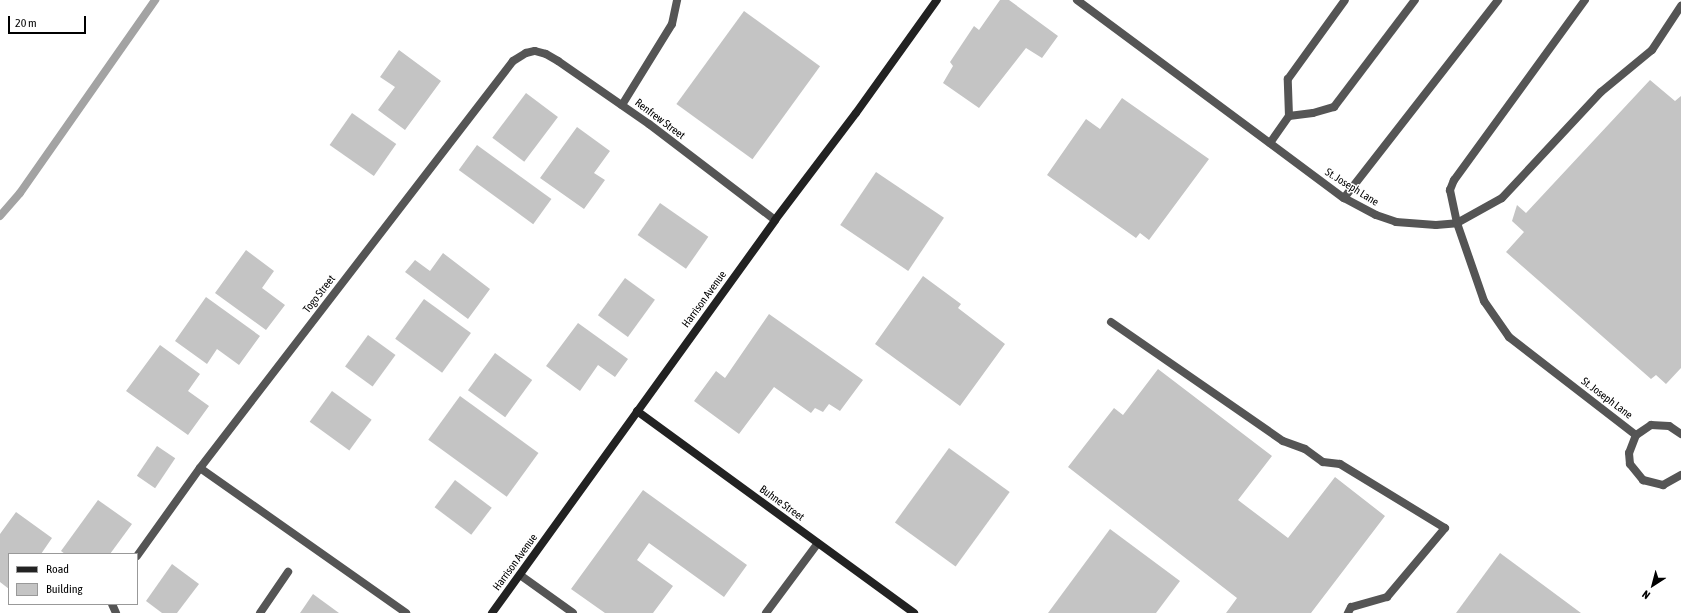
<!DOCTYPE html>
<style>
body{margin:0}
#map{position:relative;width:1681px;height:613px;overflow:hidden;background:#fff;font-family:"Asap Condensed",sans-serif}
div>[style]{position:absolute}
.stream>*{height:8px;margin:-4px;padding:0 4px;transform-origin:4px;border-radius:4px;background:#a3a3a3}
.building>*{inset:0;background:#c4c4c4;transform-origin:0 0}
.lane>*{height:8px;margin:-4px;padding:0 4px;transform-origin:4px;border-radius:4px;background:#555}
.street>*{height:8px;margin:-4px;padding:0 4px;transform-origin:4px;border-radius:4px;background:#555}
.secondary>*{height:8px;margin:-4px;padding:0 4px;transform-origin:4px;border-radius:4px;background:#222}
span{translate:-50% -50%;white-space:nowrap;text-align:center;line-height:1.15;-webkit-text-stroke:3px #fff;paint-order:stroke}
.street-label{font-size:11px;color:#000}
.legend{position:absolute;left:8px;top:553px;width:130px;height:52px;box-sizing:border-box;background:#fff;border:1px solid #999;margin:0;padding:5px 7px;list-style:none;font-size:12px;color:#000}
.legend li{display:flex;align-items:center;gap:8px;height:20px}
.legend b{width:20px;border:1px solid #999}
.north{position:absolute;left:1633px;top:565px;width:40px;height:40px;-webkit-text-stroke:3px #fff;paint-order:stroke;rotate:216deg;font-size:11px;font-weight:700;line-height:16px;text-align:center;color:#000}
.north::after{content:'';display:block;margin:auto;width:14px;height:18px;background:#000;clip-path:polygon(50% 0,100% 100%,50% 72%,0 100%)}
.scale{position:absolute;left:8px;top:16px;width:78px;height:18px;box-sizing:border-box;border:2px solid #000;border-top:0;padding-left:5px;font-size:12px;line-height:14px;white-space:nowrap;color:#000;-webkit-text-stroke:3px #fff;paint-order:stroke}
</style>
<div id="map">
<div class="stream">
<i style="left:0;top:216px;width:30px;rotate:-49deg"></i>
<i style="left:20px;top:193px;width:236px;rotate:-55deg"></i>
</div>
<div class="building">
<i style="clip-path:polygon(1000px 0,1009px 0,1058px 36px,1042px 58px,1026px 48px,979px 108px,943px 83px,953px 66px,950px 62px,974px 26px,979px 30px)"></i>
<i style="left:744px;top:11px;width:94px;height:115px;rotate:36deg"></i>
<i style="clip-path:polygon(399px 50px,441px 81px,405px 130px,378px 110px,395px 87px,380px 77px)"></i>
<i style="clip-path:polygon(1650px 80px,1675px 101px,1681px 96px,1681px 368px,1666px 384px,1656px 375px,1651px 379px,1506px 252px,1524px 232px,1512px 221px,1517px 205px,1526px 213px)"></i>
<i style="left:526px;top:93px;width:40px;height:56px;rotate:37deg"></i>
<i style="clip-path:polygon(1122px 98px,1209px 159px,1149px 240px,1140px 233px,1136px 238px,1047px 175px,1086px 119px,1100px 129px)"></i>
<i style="left:352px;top:113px;width:54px;height:39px;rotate:35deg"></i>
<i style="clip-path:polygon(577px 127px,610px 151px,594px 173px,605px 180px,584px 209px,540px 178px)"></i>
<i style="left:477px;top:145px;width:92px;height:31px;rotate:36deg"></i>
<i style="left:876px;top:172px;width:82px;height:64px;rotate:34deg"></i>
<i style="left:660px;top:203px;width:59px;height:39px;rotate:35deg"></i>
<i style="clip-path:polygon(246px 250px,274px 271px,262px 288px,285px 305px,266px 330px,215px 293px)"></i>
<i style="clip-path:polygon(443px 253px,490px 289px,468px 319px,405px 272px,415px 260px,430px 271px)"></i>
<i style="clip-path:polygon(923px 276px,961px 304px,958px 308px,1005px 344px,960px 406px,875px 344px)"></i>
<i style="left:625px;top:278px;width:37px;height:46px;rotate:36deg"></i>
<i style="clip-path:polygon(206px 297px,260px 336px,239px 365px,217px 349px,207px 364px,175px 341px)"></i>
<i style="left:424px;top:299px;width:58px;height:49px;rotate:36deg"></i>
<i style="clip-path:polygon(769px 314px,863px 380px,840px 411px,829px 404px,823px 412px,815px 408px,811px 413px,774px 387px,739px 434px,694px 401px,716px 371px,725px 378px)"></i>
<i style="clip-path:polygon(578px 323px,628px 359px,615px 377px,598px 365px,580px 391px,546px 366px)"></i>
<i style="left:368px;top:335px;width:34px;height:39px;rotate:36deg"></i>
<i style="clip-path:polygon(160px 345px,200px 374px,188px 391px,209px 406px,188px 435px,126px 391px)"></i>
<i style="left:495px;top:353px;width:46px;height:46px;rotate:36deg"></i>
<i style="clip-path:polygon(1158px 369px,1272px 456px,1238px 500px,1288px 538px,1335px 477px,1385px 516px,1311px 613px,1226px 613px,1237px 598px,1068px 467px,1114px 408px,1123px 415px)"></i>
<i style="left:332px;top:391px;width:49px;height:38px;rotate:36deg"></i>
<i style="left:460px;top:396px;width:97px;height:54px;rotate:36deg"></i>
<i style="left:157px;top:446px;width:22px;height:36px;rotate:34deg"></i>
<i style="left:949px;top:448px;width:75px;height:92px;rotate:36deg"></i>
<i style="left:455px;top:480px;width:46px;height:34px;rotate:37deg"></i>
<i style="clip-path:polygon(643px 490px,747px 565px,724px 597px,649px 543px,637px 560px,673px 586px,653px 613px,605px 613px,571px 589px)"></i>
<i style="clip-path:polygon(98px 500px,132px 524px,110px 554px,65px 554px,61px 551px)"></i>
<i style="clip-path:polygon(16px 512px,52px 538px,41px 554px,9px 554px,9px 589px,0 582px,0 534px)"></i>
<i style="clip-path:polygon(1110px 529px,1180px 581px,1156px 613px,1048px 613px)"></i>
<i style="clip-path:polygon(1500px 553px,1581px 613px,1456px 613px)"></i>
<i style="clip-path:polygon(172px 564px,199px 584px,177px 613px,162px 613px,146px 601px)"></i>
<i style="clip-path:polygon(313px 594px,339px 613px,300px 613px)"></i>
</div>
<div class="lane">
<i style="left:1077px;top:0;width:332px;rotate:36.6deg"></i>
<i style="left:1344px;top:198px;width:36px;rotate:28deg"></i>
<i style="left:1376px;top:215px;width:21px;rotate:19deg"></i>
<i style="left:1396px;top:222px;width:40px;rotate:4.3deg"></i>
<i style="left:1436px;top:225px;width:21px;rotate:-5deg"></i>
<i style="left:1457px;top:223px;width:51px;rotate:-29.1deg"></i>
<i style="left:1502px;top:198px;width:145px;rotate:-47deg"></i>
<i style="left:1601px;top:92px;width:66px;rotate:-39.5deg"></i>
<i style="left:1652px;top:50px;width:53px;rotate:-56.6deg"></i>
<i style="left:1585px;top:0;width:223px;rotate:126deg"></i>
<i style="left:1454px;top:180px;width:11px;rotate:112deg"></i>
<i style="left:1450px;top:190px;width:34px;rotate:78deg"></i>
<i style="left:1457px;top:223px;width:83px;rotate:70.9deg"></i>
<i style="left:1484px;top:301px;width:44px;rotate:55.2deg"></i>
<i style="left:1509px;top:337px;width:160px;rotate:37.7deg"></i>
<i style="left:622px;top:105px;width:95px;rotate:-58.3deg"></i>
<i style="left:672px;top:24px;width:25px;rotate:-78deg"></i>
<i style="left:1289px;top:116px;width:24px;rotate:-7deg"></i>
<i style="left:1313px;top:113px;width:22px;rotate:-16deg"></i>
<i style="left:1334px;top:107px;width:134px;rotate:-52.9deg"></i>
<i style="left:1270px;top:143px;width:33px;rotate:-55deg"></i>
<i style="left:1289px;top:116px;width:37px;rotate:-92deg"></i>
<i style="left:1288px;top:79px;width:97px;rotate:-54.2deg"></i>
<i style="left:1344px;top:198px;width:251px;rotate:-52.1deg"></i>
<i style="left:1111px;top:322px;width:209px;rotate:34.7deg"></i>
<i style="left:1283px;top:441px;width:23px;rotate:20deg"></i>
<i style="left:1305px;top:449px;width:22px;rotate:36deg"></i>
<i style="left:1323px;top:462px;width:17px;rotate:7deg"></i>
<i style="left:1340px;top:464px;width:123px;rotate:31.4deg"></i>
<i style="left:1445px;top:528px;width:90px;rotate:130deg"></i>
<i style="left:1387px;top:597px;width:37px;rotate:164deg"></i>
<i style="left:1351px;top:607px;width:7px;rotate:117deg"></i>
<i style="left:1681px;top:434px;width:14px;rotate:-146deg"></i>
<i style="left:1669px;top:426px;width:18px;rotate:-177deg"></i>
<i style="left:1651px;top:425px;width:18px;rotate:146deg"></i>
<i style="left:1636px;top:435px;width:19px;rotate:111deg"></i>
<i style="left:1629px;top:453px;width:11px;rotate:85deg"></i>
<i style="left:1630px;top:464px;width:21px;rotate:51deg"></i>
<i style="left:1643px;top:480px;width:21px;rotate:14deg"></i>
<i style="left:1663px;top:485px;width:21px;rotate:-29deg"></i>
<i style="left:200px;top:468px;width:252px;rotate:35.1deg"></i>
<i style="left:260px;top:613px;width:50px;rotate:-55.7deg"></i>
</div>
<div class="street">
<i style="left:137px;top:556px;width:108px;rotate:-54.4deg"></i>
<i style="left:200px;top:468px;width:513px;rotate:-52.44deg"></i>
<i style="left:513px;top:61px;width:15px;rotate:-32deg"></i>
<i style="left:526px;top:53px;width:9px;rotate:-13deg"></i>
<i style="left:535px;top:51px;width:11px;rotate:15deg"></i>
<i style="left:546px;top:54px;width:14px;rotate:30deg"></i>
<i style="left:558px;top:61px;width:111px;rotate:34.7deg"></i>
<i style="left:649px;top:124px;width:158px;rotate:37.3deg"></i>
<i style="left:520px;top:575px;width:65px;rotate:35.6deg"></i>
<i style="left:112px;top:604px;width:10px;rotate:66deg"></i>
<i style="left:766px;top:613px;width:87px;rotate:-53.4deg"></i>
</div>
<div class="secondary">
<i style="left:637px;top:411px;width:343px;rotate:36.1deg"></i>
<i style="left:492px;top:613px;width:484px;rotate:-54.2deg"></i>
<i style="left:775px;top:220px;width:134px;rotate:-52.9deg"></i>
<i style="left:856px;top:113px;width:139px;rotate:-54.4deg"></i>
</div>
<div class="street-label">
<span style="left:660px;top:119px;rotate:37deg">Renfrew Street</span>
<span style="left:1352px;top:187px;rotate:32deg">St. Joseph Lane</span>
<span style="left:319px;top:294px;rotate:-52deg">Togo Street</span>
<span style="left:704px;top:299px;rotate:-54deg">Harrison Avenue</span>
<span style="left:1607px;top:398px;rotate:37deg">St. Joseph Lane</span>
<span style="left:782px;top:503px;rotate:36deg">Buhne Street</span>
<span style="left:515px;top:562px;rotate:-54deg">Harrison Avenue</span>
</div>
<ul class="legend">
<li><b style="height:5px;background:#222"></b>Road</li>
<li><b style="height:11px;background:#c4c4c4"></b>Building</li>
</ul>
<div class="north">N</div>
<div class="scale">20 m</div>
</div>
